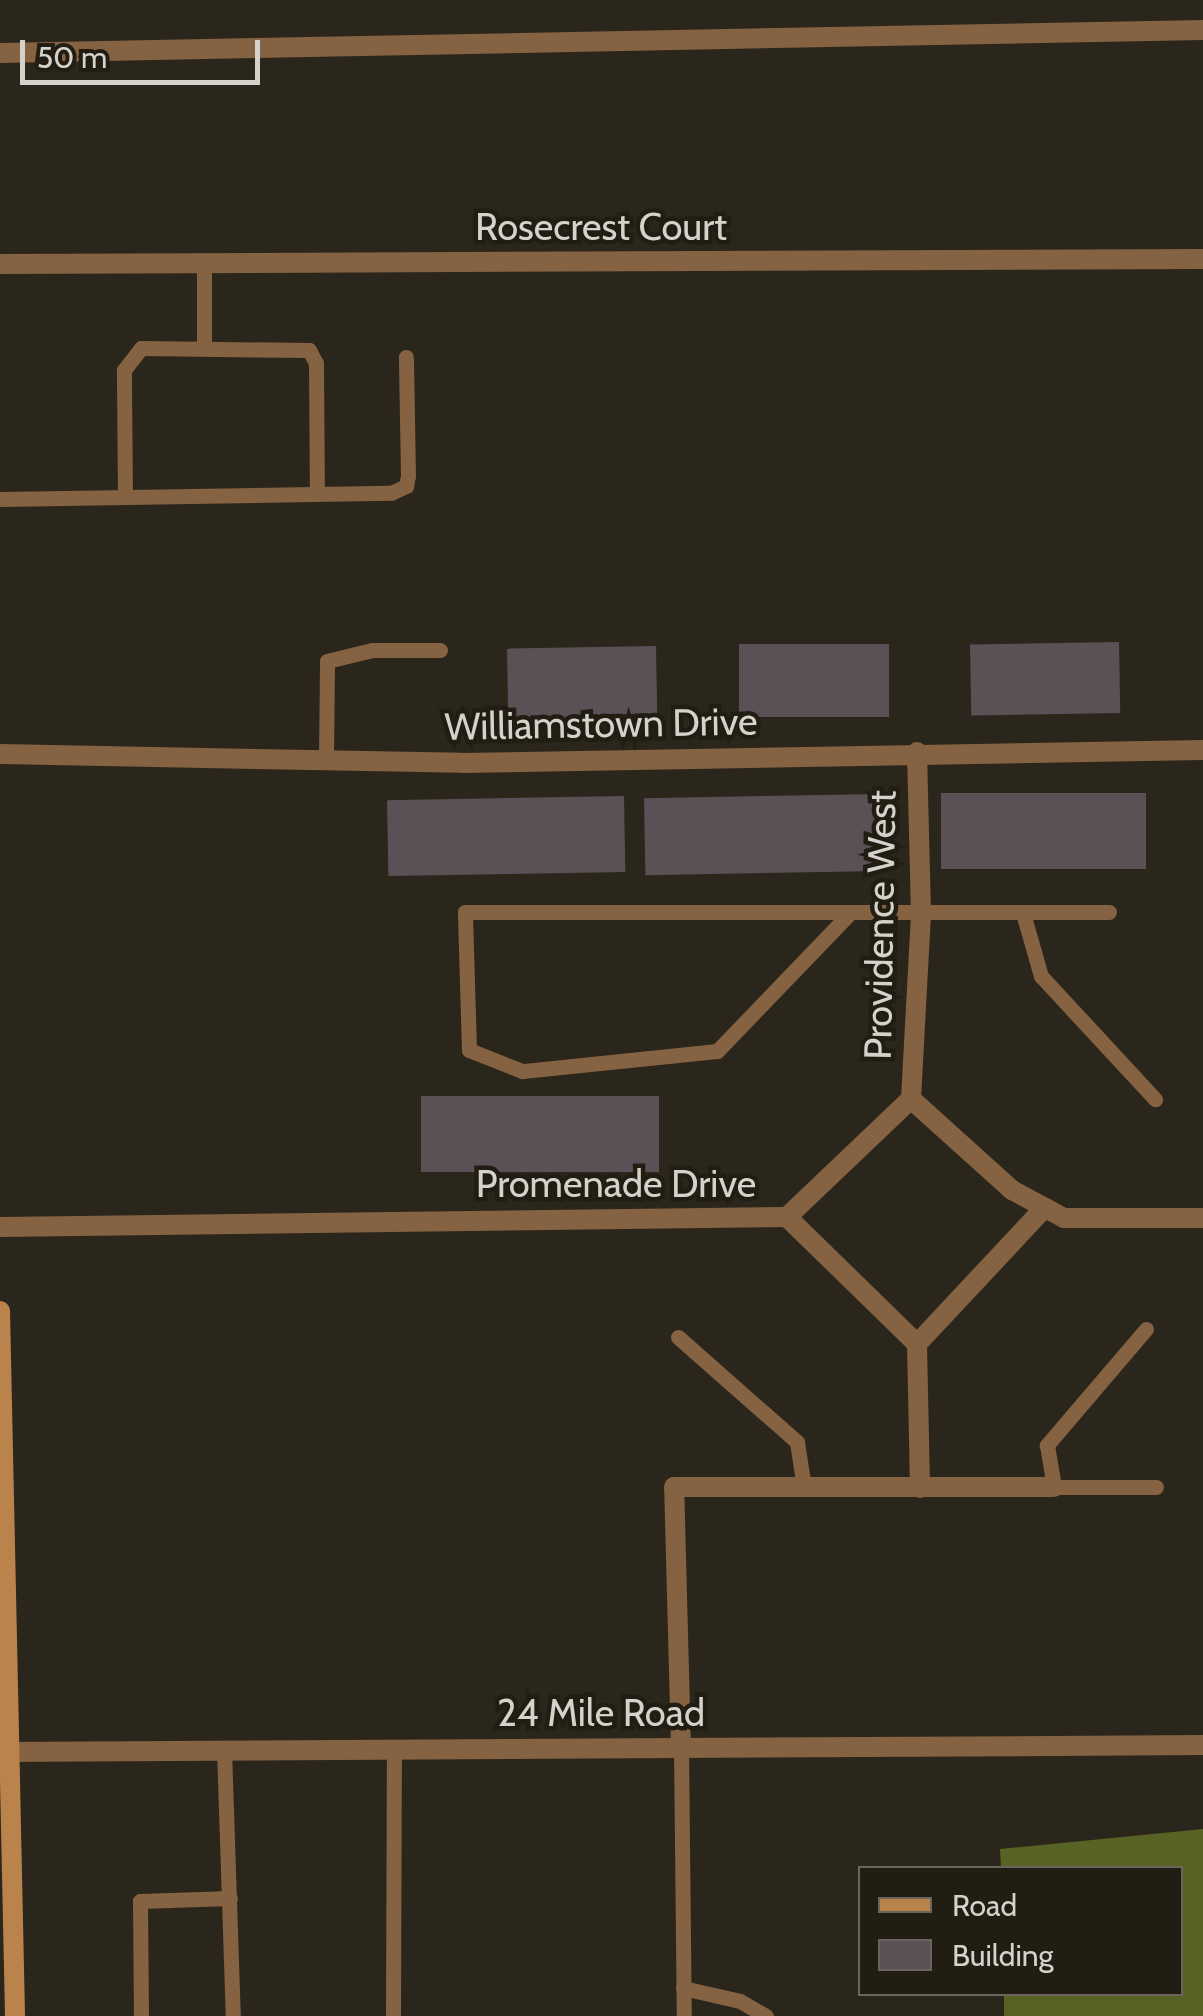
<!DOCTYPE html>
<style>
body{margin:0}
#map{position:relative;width:1203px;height:2016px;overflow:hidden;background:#2b261c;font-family:Cabin,sans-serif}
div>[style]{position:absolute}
.forest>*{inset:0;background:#586224}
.building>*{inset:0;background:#5c5057;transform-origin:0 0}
.service>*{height:15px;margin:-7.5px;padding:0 7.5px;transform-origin:7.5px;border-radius:7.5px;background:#856241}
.minor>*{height:20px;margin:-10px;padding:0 10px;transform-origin:10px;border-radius:10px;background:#856241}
.tertiary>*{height:20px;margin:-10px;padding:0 10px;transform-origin:10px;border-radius:10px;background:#856241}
.secondary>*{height:20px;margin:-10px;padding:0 10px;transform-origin:10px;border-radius:10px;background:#bb834c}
span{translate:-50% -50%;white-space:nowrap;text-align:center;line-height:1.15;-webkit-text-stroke:9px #221d12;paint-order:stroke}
.street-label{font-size:38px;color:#d5d2cb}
.legend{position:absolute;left:858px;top:1866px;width:325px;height:130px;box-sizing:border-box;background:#221d12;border:2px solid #6a655c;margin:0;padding:12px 18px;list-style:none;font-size:30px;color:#d5d2cb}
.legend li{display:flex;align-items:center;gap:20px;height:50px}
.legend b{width:50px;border:2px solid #6a655c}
.scale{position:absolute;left:20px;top:40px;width:240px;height:45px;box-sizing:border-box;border:5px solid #d5d2cb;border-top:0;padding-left:12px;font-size:30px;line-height:35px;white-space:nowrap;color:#d5d2cb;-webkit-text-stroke:8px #221d12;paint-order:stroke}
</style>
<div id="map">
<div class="forest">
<i style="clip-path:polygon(1203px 1829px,1203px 2016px,1004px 2016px,1004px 1994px,1180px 1994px,1180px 1868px,1001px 1868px,1000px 1849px)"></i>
</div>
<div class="building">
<i style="left:1119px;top:642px;width:71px;height:149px;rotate:89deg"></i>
<i style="left:889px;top:644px;width:73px;height:150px;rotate:90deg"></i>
<i style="left:656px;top:646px;width:72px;height:149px;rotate:89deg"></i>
<i style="left:1146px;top:793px;width:76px;height:205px;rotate:90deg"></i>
<i style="left:882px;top:794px;width:77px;height:238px;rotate:89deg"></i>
<i style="left:624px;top:796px;width:76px;height:237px;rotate:89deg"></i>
<i style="left:659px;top:1096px;width:76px;height:238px;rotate:90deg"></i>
</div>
<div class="service">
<i style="left:204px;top:263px;width:84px;rotate:90deg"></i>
<i style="left:125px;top:497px;width:127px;rotate:-90.5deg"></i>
<i style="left:124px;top:370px;width:28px;rotate:-52deg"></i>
<i style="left:141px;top:348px;width:168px;rotate:0.7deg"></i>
<i style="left:309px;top:350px;width:15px;rotate:62deg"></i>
<i style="left:316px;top:363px;width:131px;rotate:89.6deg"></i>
<i style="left:0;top:499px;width:391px;rotate:-0.9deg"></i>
<i style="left:391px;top:493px;width:17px;rotate:-25deg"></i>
<i style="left:406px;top:486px;width:10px;rotate:-79deg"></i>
<i style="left:408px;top:476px;width:119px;rotate:-91deg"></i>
<i style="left:326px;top:760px;width:99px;rotate:-89.4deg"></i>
<i style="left:327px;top:661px;width:46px;rotate:-13.7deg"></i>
<i style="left:372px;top:650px;width:68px"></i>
<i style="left:1023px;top:913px;width:66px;rotate:74.1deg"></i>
<i style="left:1041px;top:976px;width:168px;rotate:47.2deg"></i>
<i style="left:848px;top:915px;width:189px;rotate:133.9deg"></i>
<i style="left:717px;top:1051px;width:196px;rotate:174.1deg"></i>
<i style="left:522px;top:1071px;width:57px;rotate:-158.4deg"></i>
<i style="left:469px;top:1050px;width:138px;rotate:-91.7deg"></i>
<i style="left:465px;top:912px;width:644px"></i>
<i style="left:1146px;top:1329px;width:153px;rotate:130.5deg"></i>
<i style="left:1047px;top:1445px;width:43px;rotate:80.5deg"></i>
<i style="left:1054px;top:1487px;width:102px"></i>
<i style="left:678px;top:1337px;width:159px;rotate:41.4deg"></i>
<i style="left:797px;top:1442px;width:47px;rotate:81.3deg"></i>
<i style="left:681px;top:1748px;width:268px;rotate:89.4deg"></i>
<i style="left:224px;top:1750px;width:266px;rotate:88.1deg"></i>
<i style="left:683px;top:1988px;width:58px;rotate:12.8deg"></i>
<i style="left:740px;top:2001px;width:30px;rotate:30deg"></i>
<i style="left:141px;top:2016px;width:115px;rotate:-90.5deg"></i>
<i style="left:140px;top:1901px;width:90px;rotate:-1.9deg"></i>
<i style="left:393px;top:2016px;width:268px;rotate:-89.8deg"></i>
</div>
<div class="minor">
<i style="left:0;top:53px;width:1203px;rotate:-1.1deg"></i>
<i style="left:0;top:264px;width:1203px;rotate:-0.24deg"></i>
<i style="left:0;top:754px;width:462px;rotate:1.1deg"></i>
<i style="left:462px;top:763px;width:741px;rotate:-1.01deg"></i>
<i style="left:911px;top:1099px;width:184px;rotate:-86.9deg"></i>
<i style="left:921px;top:915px;width:163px;rotate:-91.4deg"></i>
<i style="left:787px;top:1217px;width:182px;rotate:44.3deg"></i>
<i style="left:917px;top:1344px;width:187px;rotate:-46.9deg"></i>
<i style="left:0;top:1227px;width:787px;rotate:-0.73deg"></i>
<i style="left:787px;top:1217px;width:171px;rotate:-43.6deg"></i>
<i style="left:911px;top:1099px;width:136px;rotate:42deg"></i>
<i style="left:1012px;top:1190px;width:59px;rotate:28.3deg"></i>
<i style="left:1064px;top:1218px;width:139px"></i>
<i style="left:917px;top:1344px;width:144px;rotate:88.8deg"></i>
<i style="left:681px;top:1748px;width:261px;rotate:-91.5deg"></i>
<i style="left:674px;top:1487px;width:380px"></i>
</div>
<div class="tertiary">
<i style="left:0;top:1752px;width:1203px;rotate:-0.33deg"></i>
</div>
<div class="secondary">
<i style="left:0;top:1311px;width:705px;rotate:88.78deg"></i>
</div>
<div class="street-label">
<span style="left:601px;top:227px">Rosecrest Court</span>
<span style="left:601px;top:724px;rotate:-1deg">Williamstown Drive</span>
<span style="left:880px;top:925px;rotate:-89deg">Providence West</span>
<span style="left:616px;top:1184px">Promenade Drive</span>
<span style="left:601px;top:1713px">24 Mile Road</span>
</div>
<ul class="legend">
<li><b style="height:12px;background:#bb834c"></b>Road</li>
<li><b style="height:28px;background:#5c5057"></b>Building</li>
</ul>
<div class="scale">50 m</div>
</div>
